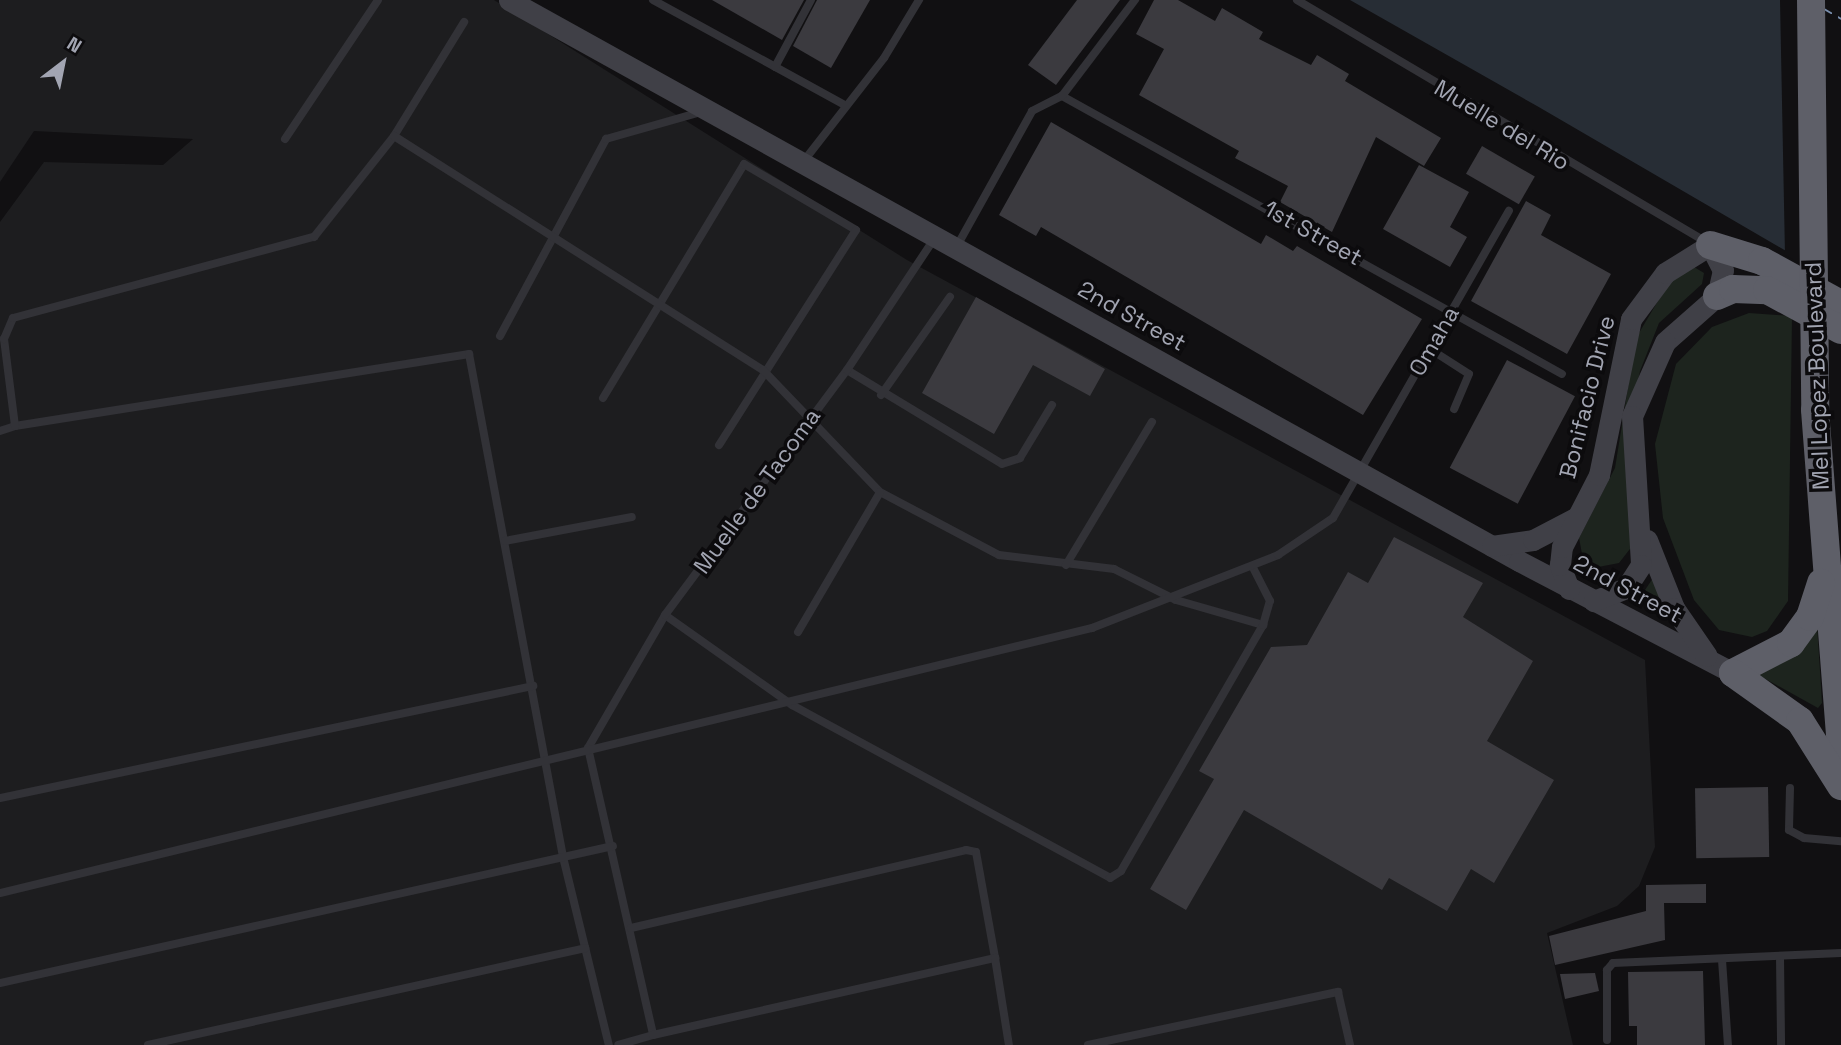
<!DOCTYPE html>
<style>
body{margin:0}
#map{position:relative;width:1841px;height:1045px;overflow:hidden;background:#111012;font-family:"Space Grotesk",sans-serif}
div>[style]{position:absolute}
.built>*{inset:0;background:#1d1d1f}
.green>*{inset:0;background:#1d241e}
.water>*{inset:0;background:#272d35}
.pier>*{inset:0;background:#111012}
.ferry>*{height:2px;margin-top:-1px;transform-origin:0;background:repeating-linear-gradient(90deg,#798ead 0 9px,transparent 0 16px)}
.building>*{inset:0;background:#3b3a3f;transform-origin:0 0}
.lane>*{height:8px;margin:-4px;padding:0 4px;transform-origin:4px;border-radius:4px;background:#323237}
.secondary>*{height:21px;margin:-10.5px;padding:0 10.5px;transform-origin:10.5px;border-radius:10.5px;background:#404047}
.highway>*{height:28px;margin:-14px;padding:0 14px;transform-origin:14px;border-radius:14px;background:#5e5f68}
.highway-bridge>*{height:28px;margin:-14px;padding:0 14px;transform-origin:14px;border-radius:14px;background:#5e5f68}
span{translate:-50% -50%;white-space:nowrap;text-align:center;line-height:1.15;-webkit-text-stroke:7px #0c0b0d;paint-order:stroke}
.street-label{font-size:23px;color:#a2a5b2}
.north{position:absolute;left:28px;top:28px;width:70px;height:70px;-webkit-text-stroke:5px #0c0b0d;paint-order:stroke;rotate:32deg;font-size:19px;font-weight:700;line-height:28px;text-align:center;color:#a2a5b2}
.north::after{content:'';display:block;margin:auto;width:24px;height:32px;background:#a2a5b2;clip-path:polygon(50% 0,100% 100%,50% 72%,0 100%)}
</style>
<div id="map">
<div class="built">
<i style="clip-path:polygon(0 0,494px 0,907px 260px,1645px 660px,1655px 847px,1639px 886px,1617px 906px,1547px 933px,1573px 1045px,0 1045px,0 222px,44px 162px,163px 165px,193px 139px,34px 131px,0 182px)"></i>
</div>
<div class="green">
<i style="clip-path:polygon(1694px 267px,1704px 273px,1702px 284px,1659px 323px,1640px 371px,1631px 416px,1633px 545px,1619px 563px,1593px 568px,1583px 559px,1579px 538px,1615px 468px,1636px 338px,1668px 284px)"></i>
<i style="clip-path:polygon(1749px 313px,1792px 316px,1788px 601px,1767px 631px,1752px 637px,1719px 630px,1694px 600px,1663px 518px,1655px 444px,1676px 364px,1712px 327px)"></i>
<i style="clip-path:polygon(1653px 578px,1672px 614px,1641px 596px)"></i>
<i style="clip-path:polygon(1817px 624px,1822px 703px,1818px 708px,1753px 672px)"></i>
</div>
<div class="water">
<i style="clip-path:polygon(1350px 0,1841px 0,1841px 283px,1537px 106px)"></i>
</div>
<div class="pier">
<i style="clip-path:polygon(1780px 0,1841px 0,1841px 286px,1785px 255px)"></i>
</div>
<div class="ferry">
<i style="left:1824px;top:9px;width:20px;rotate:30deg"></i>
</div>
<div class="building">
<i style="clip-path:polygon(712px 0,804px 0,782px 40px)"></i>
<i style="clip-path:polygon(817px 0,870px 0,831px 68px,793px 46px)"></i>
<i style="clip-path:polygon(1077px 0,1120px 0,1056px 85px,1028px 65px)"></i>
<i style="clip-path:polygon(1154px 0,1178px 0,1215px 21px,1222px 8px,1263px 32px,1259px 39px,1311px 65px,1317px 55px,1349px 74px,1345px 81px,1441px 138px,1424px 166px,1376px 137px,1332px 232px,1280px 202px,1288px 186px,1235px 158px,1239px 151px,1139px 95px,1164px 49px,1136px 34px)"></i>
<i style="clip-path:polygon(1051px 122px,1261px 244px,1266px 235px,1293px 251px,1297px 246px,1422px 319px,1363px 415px,1041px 227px,1036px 236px,999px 215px)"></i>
<i style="left:1482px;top:146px;width:61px;height:32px;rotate:30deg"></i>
<i style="clip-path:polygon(1419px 165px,1469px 192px,1450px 227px,1467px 237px,1450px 267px,1383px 229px)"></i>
<i style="clip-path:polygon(1526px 201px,1551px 215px,1541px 235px,1611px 274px,1567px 354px,1471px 301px)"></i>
<i style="clip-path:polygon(976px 297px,1105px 369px,1090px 396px,1033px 365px,994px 434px,922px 393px)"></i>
<i style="left:1507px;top:360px;width:77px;height:122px;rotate:28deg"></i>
<i style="clip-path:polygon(1394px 537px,1483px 583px,1463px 617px,1533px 661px,1487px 741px,1554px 780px,1494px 883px,1471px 869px,1447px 911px,1389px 878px,1382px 890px,1244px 810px,1186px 910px,1150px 889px,1214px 779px,1199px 771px,1271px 647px,1307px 645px,1348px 572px,1368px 583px)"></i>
<i style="left:1768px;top:787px;width:70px;height:73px;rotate:89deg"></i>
<i style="clip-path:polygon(1706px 884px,1706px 903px,1664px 903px,1665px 940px,1555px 965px,1549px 936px,1646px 911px,1646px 885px)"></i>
<i style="clip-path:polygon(1703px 971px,1705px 1045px,1637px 1045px,1637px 1026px,1629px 1026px,1628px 972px)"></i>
<i style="clip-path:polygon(1595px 973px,1599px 991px,1565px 999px,1560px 974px)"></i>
</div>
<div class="lane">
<i style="left:653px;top:0;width:217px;rotate:28.7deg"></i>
<i style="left:1297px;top:0;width:477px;rotate:30.6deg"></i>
<i style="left:775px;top:67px;width:76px;rotate:-61.8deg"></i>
<i style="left:1062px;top:96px;width:572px;rotate:29.07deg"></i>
<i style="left:394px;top:136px;width:134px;rotate:-58.4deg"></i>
<i style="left:285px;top:139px;width:167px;rotate:-56.2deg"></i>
<i style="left:803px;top:162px;width:132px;rotate:-52.1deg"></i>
<i style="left:884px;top:58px;width:68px;rotate:-58.9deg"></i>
<i style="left:957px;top:246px;width:154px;rotate:-60.9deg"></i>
<i style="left:1032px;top:111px;width:34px;rotate:-27deg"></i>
<i style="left:1062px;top:96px;width:121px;rotate:-52.8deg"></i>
<i style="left:500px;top:336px;width:224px;rotate:-61.7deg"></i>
<i style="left:606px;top:139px;width:99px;rotate:-15.9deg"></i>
<i style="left:1430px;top:349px;width:46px;rotate:32.7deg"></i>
<i style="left:1469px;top:374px;width:38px;rotate:113deg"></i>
<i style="left:847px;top:370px;width:181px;rotate:31.2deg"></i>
<i style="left:1002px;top:464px;width:19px;rotate:-18deg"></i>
<i style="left:1020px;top:458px;width:62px;rotate:-58.9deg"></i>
<i style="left:881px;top:395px;width:120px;rotate:-54.9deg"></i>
<i style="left:603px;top:398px;width:273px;rotate:-58.9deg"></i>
<i style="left:744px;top:164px;width:130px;rotate:30.5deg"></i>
<i style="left:856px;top:230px;width:255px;rotate:122.5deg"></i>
<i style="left:15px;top:426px;width:460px;rotate:-9deg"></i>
<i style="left:469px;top:354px;width:512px;rotate:79.41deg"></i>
<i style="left:563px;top:857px;width:194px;rotate:76.3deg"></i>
<i style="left:0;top:431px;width:16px;rotate:-18deg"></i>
<i style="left:15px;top:426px;width:88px;rotate:-97.2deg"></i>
<i style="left:4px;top:339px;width:23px;rotate:-67deg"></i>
<i style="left:13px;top:318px;width:312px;rotate:-15.1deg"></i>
<i style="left:314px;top:237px;width:129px;rotate:-51.6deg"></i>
<i style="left:394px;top:136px;width:437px;rotate:32.4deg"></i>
<i style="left:763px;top:370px;width:169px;rotate:46.2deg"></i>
<i style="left:880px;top:492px;width:135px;rotate:27.9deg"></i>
<i style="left:999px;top:555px;width:116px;rotate:6.9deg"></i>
<i style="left:1114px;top:569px;width:69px;rotate:26.6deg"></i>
<i style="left:1176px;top:600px;width:91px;rotate:16deg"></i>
<i style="left:505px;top:541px;width:129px;rotate:-10.7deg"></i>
<i style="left:1066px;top:565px;width:167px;rotate:-59deg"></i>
<i style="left:665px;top:615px;width:156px;rotate:35.3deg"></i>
<i style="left:792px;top:705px;width:362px;rotate:28.5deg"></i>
<i style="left:1110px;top:878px;width:13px;rotate:-32deg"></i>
<i style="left:1121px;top:871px;width:284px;rotate:-60deg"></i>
<i style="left:1263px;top:625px;width:25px;rotate:-74deg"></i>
<i style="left:1270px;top:601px;width:39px;rotate:-117deg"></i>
<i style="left:798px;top:632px;width:162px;rotate:-59.6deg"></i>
<i style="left:588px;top:748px;width:154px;rotate:-59.9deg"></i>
<i style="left:665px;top:615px;width:305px;rotate:-53.4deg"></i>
<i style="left:847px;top:370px;width:157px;rotate:-56.4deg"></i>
<i style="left:588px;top:748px;width:294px;rotate:77.2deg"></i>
<i style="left:653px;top:1035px;width:36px;rotate:164deg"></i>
<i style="left:1790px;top:788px;width:42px;rotate:91.4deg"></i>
<i style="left:1789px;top:830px;width:17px;rotate:28deg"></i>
<i style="left:1804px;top:838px;width:37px;rotate:5deg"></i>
<i style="left:0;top:798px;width:545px;rotate:-11.87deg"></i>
<i style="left:0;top:893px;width:1124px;rotate:-13.64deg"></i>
<i style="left:1092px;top:628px;width:200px;rotate:-21.4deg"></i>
<i style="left:1278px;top:555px;width:66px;rotate:-33.9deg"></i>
<i style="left:1333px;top:518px;width:354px;rotate:-60.2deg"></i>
<i style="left:631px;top:928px;width:344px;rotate:-13.1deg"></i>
<i style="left:966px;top:850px;width:10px;rotate:11deg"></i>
<i style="left:976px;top:852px;width:108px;rotate:79.8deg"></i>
<i style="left:1780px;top:957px;width:88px;rotate:89.3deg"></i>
<i style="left:1722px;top:960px;width:85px;rotate:86deg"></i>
<i style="left:0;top:983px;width:628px;rotate:-12.6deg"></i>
<i style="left:653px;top:1035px;width:351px;rotate:-12.7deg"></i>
<i style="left:995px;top:958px;width:88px;rotate:80.9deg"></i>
<i style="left:1607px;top:1040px;width:70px;rotate:-90deg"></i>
<i style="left:1607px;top:970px;width:9px;rotate:-49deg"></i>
<i style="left:1613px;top:963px;width:228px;rotate:-2.5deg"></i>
<i style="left:148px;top:1045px;width:448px;rotate:-12.5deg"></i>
<i style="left:1088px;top:1045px;width:256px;rotate:-12deg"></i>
<i style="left:1338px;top:992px;width:54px;rotate:77.2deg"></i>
</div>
<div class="secondary">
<i style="left:509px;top:0;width:1155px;rotate:29.05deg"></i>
<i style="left:1519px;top:561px;width:242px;rotate:27.6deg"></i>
<i style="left:1647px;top:540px;width:73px;rotate:68.3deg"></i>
<i style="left:1674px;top:608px;width:58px;rotate:55.5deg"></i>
<i style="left:1492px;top:546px;width:41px;rotate:-8.3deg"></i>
<i style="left:1533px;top:540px;width:47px;rotate:-27.6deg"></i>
<i style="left:1569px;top:589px;width:26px;rotate:-111deg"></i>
<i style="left:1560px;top:565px;width:18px;rotate:-84deg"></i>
<i style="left:1562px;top:547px;width:81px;rotate:-62.8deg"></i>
<i style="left:1599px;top:475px;width:159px;rotate:-78.4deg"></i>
<i style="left:1631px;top:319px;width:57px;rotate:-53.5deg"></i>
<i style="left:1665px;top:273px;width:53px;rotate:-31.9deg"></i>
<i style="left:1710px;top:245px;width:28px;rotate:63deg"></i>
<i style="left:1723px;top:270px;width:27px;rotate:103deg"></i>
<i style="left:1717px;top:296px;width:69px;rotate:138.5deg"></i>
<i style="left:1665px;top:342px;width:81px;rotate:114deg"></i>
<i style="left:1632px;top:416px;width:149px;rotate:86.5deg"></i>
<i style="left:1641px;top:565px;width:27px;rotate:123deg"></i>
<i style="left:1626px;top:588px;width:35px;rotate:158deg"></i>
</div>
<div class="highway">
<i style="left:1710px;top:245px;width:54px;rotate:17.1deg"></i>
<i style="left:1762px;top:261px;width:90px;rotate:28.6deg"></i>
<i style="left:1717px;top:296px;width:17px;rotate:-24deg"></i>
<i style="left:1733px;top:289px;width:34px;rotate:2deg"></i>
<i style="left:1767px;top:290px;width:84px;rotate:28.4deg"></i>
<i style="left:1815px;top:410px;width:342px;rotate:85.6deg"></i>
<i style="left:1733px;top:673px;width:65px;rotate:-27.3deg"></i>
<i style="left:1791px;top:643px;width:32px;rotate:-54deg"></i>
<i style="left:1810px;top:617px;width:36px;rotate:-72deg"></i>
<i style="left:1733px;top:673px;width:82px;rotate:35.6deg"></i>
<i style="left:1800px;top:721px;width:77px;rotate:57.8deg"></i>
</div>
<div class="highway-bridge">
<i style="left:1811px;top:0;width:410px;rotate:89.4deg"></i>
</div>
<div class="street-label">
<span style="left:1502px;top:125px;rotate:31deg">Muelle del Rio</span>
<span style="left:1313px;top:233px;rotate:29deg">1st Street</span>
<span style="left:1132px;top:316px;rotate:29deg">2nd Street</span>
<span style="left:1434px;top:341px;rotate:-60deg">Omaha</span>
<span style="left:1817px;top:376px;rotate:-92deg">Mel Lopez Boulevard</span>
<span style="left:1587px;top:397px;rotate:-76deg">Bonifacio Drive</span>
<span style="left:757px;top:491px;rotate:-54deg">Muelle de Tacoma</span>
<span style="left:1628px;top:589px;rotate:28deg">2nd Street</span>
</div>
<div class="north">N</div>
</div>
